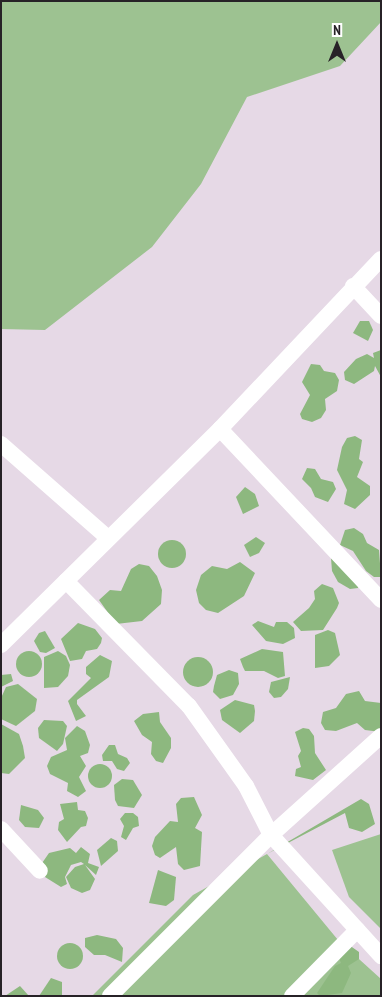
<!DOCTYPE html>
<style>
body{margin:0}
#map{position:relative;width:382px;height:997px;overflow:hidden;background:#e6d9e6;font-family:"PT Sans Narrow",sans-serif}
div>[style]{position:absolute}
.green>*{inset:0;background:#9dc291}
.forest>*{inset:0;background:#8db87f}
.round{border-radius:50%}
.minor>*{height:16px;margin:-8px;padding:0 8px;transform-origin:8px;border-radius:8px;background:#fff}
span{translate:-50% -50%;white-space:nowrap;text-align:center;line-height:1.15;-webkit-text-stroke:5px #fff;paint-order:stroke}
.frame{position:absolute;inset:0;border:2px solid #272227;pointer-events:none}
.north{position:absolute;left:312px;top:20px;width:50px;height:50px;-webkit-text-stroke:4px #fff;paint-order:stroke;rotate:0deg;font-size:14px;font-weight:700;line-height:20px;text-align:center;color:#272227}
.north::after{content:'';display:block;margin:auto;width:18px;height:22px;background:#272227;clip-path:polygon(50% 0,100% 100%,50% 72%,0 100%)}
</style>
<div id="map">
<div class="green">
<i style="clip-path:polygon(1px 1px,381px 1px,381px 22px,340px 66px,247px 97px,201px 184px,152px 247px,45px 330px,1px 329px)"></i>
<i style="clip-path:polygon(381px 834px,381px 929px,349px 897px,332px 850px)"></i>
<i style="clip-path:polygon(267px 854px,338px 940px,381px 979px,381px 996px,92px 996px,193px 895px)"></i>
</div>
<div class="forest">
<i style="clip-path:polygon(360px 321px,369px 321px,373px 330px,368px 341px,353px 333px)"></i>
<i style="clip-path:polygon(381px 350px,381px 377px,375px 366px,374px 371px,354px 384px,345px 380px,344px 372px,356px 359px,367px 354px,374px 358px,373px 353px)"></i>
<i style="clip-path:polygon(311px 364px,320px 365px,324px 371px,335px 373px,339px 380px,337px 391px,325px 399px,326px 410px,321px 418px,312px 422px,302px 419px,300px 414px,310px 395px,302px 382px)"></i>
<i style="clip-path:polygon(355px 436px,362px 440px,359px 459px,363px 462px,357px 477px,370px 486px,370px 495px,355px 509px,344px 504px,347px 490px,337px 470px,342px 447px,347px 438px)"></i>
<i style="clip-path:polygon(307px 468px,315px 469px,321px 479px,333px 482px,336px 489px,328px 502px,315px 497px,311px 488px,302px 479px)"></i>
<i style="clip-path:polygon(245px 487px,255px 494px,259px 506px,243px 514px,236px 497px)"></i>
<i style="clip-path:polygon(354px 528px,363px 534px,367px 543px,379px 550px,381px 577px,374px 577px,366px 571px,353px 551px,340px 545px,345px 530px)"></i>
<i style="clip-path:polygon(256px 537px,265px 543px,259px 553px,250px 557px,244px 545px)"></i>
<i class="round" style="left:158px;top:540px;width:28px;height:28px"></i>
<i style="clip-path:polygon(331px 558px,362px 572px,358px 588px,350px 589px,338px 582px,332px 571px)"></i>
<i style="clip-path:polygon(240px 562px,255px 573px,244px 596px,218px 613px,206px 610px,199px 603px,196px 590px,201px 575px,212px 566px,227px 569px)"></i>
<i style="clip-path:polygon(139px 564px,149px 566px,157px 576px,162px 590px,161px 604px,142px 621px,116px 624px,99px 600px,110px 590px,121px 591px,131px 569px)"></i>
<i style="clip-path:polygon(322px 584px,333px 588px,339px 603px,337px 608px,323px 630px,301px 631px,293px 622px,309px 608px,315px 599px,314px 591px)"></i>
<i style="clip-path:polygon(258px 621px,274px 627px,276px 622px,287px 622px,294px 628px,295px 638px,283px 644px,266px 641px,252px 625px)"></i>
<i style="clip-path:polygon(78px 623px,95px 629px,102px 638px,101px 643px,97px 649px,86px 651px,82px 659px,70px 661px,61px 639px)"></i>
<i style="clip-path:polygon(328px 630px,335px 633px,340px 655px,329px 666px,315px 668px,315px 635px)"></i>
<i style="clip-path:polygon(45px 631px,55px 648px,46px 653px,40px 652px,34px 641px,39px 633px)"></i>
<i style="clip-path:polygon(262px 649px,283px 652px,285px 676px,278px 678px,264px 671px,245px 671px,243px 667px,240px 659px)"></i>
<i class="round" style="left:16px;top:651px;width:26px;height:26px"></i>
<i style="clip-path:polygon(58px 651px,66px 656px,70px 665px,68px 676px,58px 687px,44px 688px,44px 657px)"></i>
<i style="clip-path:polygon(100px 655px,112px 661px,109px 677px,77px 700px,77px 704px,86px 716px,76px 721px,68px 701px,91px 678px,86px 674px,86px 667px)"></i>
<i class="round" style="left:183px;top:657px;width:30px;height:30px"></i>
<i style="clip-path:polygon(229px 670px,238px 673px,239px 684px,233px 695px,220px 699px,213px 692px,214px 686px,217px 675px)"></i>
<i style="clip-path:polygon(11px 674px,13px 681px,1px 687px,1px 675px)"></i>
<i style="clip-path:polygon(290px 677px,288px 689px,281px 697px,274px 698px,269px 692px,271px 682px)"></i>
<i style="clip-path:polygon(18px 684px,37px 699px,35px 711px,16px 726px,1px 719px,1px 698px,6px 687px)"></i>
<i style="clip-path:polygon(359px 691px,365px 701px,381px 703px,381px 732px,365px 730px,357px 723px,336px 731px,325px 730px,321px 723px,323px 712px,336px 708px,346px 694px)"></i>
<i style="clip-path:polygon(235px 700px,254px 705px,255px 711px,254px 721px,240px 733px,222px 720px,220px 710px)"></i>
<i style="clip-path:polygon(159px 712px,160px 722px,171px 738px,171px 748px,163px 763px,156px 761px,151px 754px,152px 742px,142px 735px,134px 721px,143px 714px)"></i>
<i style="clip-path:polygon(44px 720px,63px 721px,67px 726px,63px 744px,57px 751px,39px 738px,38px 728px)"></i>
<i style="clip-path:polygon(1px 724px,19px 734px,23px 746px,25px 758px,9px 774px,1px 773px)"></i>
<i style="clip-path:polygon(77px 726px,85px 731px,90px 745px,88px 753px,80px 756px,86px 766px,79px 777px,86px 791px,78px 797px,67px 791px,68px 783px,50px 774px,47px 766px,51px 757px,67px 750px,65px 738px)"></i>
<i style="clip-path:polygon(303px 728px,309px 729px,314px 736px,315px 753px,326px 770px,313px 780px,295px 776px,296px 769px,301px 767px,298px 756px,301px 751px,295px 732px)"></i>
<i style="clip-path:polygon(109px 745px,115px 745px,118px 754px,127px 758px,130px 763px,124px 771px,117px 769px,112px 761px,103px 761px,102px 755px)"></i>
<i class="round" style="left:88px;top:764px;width:24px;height:24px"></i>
<i style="clip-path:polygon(122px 779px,133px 780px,142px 795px,134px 808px,118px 806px,115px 800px,114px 785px)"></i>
<i style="clip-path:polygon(194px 797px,202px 815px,195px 828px,202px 832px,200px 866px,184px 870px,178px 864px,176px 847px,160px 858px,155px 855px,152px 846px,155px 837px,170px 821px,178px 822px,176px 804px,181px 798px)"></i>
<i style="clip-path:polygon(361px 799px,369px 804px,375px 824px,362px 832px,349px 828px,345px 813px,267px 854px)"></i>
<i style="clip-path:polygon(77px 802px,78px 810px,85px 811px,88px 818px,86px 826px,81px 827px,67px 842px,58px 830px,59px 822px,64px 819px,60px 804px)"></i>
<i style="clip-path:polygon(21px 805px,38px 810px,44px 818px,39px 828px,25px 827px,19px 820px)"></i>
<i style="clip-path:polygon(125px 813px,133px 813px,138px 817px,139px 826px,133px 828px,126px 840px,121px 837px,124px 826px,120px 819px)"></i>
<i style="clip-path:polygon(111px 838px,117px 841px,118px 851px,101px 866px,97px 850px)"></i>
<i style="clip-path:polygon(81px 847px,90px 854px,88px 863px,99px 867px,96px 875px,85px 865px,95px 879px,90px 890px,82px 893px,71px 888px,66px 877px,75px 867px,84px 864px,81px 862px,71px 865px,65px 877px,67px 884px,61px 887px,45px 877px,40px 866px,49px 853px,70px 848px,76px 853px)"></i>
<i style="clip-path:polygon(158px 870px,176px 877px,174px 900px,166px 906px,149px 903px)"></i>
<i style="clip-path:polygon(97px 935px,116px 939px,123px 948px,122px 962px,105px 955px,94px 955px,85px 947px,85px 938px)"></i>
<i class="round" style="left:57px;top:943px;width:26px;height:26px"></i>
<i style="clip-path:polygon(349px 945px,359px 952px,359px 959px,348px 966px,351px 973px,342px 993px,320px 996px,317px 993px,335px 966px,341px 963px,338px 956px)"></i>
<i style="clip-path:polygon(51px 978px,62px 982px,62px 996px,39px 996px)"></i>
<i style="clip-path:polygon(20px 986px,29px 996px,5px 996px)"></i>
</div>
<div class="minor">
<i style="left:353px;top:286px;width:41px;rotate:47deg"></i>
<i style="left:220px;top:429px;width:235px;rotate:46.7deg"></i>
<i style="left:1px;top:444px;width:142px;rotate:41.3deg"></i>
<i style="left:66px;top:581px;width:175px;rotate:45.5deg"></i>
<i style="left:189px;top:706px;width:98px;rotate:54.5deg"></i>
<i style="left:246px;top:786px;width:55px;rotate:63deg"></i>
<i style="left:271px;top:835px;width:164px;rotate:47.7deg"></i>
<i style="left:1px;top:645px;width:308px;rotate:-44.6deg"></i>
<i style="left:220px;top:429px;width:234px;rotate:-46.6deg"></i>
<i style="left:1px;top:829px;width:57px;rotate:47.1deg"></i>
<i style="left:110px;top:996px;width:228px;rotate:-45deg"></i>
<i style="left:271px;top:835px;width:148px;rotate:-42deg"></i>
<i style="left:292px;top:996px;width:93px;rotate:-45.4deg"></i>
</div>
<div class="frame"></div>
<div class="north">N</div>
</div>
